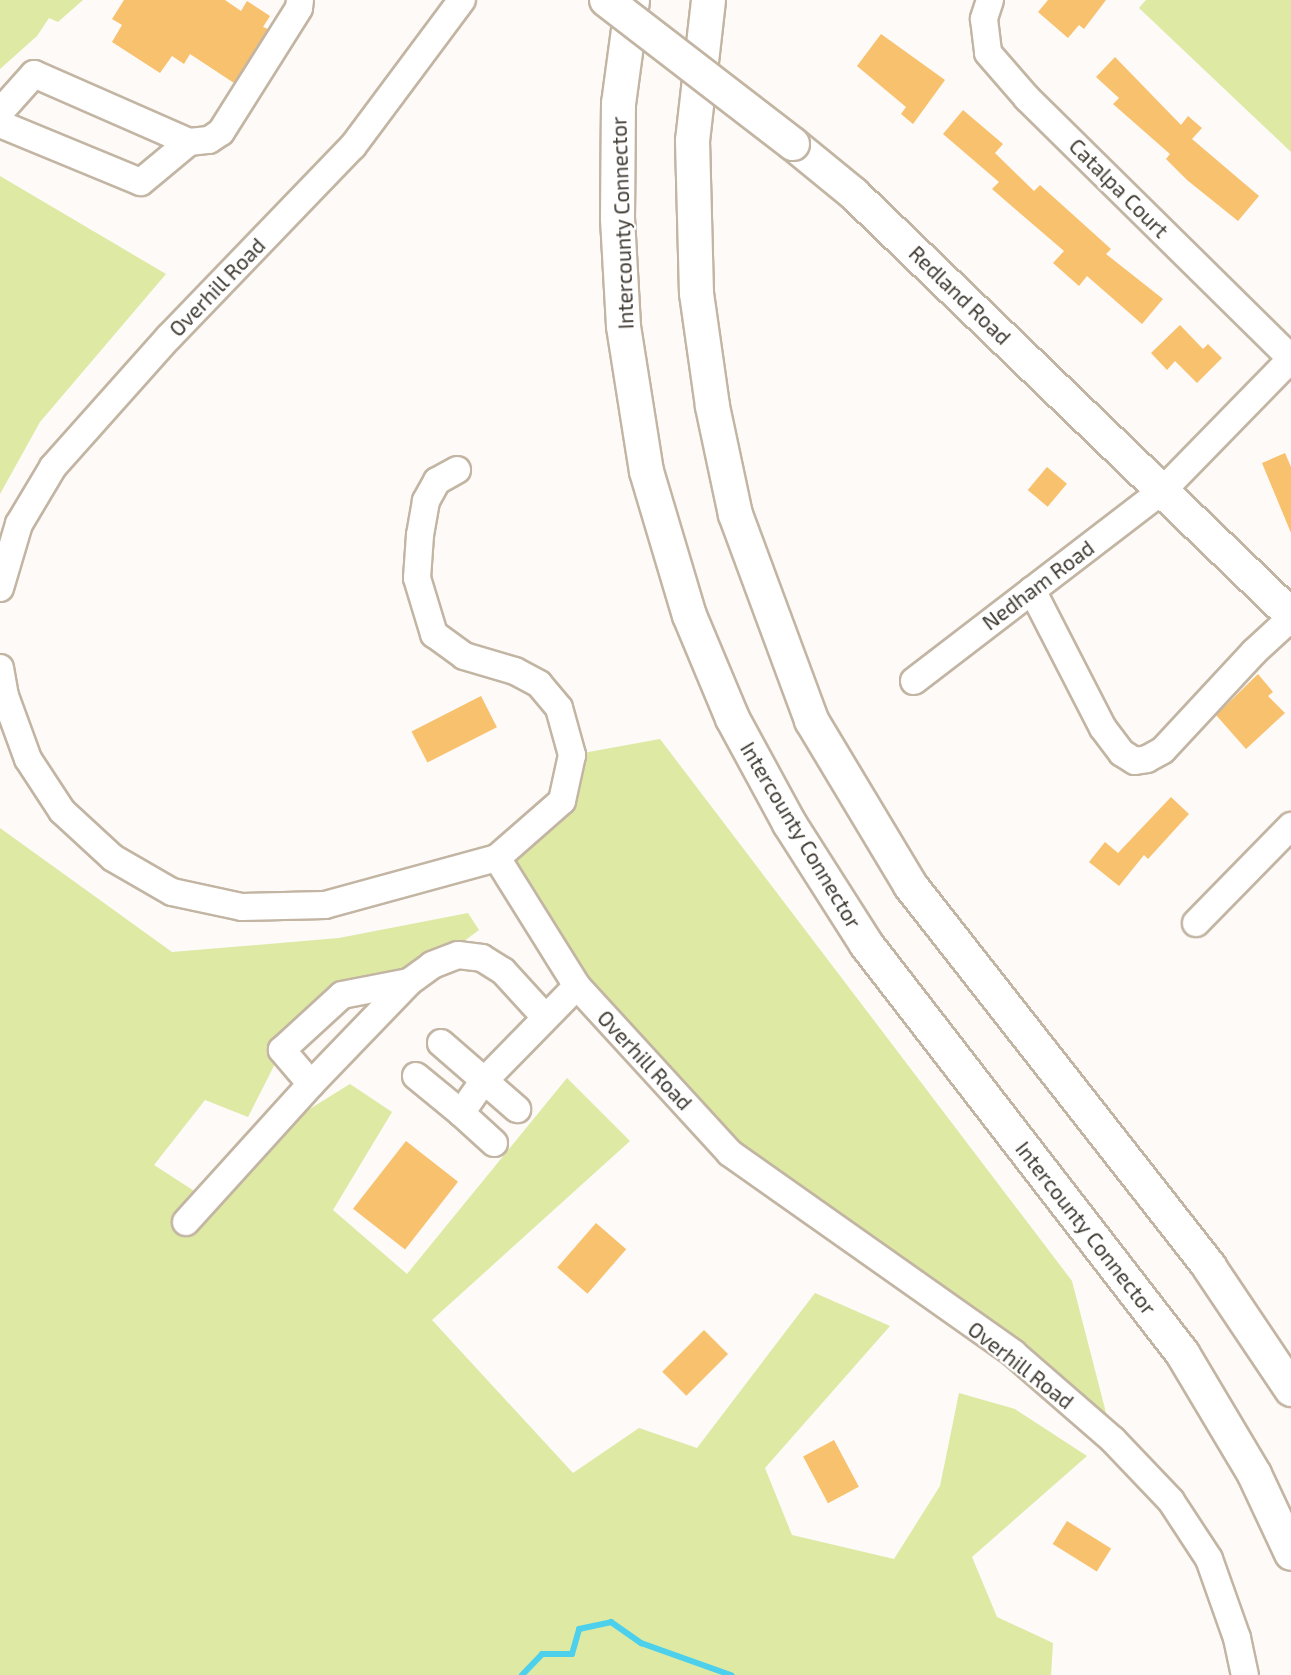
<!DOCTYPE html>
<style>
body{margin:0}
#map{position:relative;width:1291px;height:1675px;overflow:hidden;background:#fdfaf7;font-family:"Exo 2",sans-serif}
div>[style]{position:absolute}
.green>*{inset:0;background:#dee9a4}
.stream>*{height:6px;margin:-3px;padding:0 3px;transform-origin:3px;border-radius:3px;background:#4cd0eb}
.building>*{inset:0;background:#f8c16e;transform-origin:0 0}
.roads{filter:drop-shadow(2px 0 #c3b5a3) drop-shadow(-2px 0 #c3b5a3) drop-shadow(0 2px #c3b5a3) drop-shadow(0 -2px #c3b5a3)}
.minor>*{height:26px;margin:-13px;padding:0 13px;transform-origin:13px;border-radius:13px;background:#fff}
.major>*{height:32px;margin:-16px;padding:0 16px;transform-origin:16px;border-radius:16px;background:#fff}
.highway>*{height:33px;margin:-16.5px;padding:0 16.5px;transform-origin:16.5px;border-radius:16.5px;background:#fff}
.bridges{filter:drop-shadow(2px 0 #c3b5a3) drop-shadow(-2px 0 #c3b5a3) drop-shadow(0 2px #c3b5a3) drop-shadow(0 -2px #c3b5a3)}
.major-bridge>*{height:32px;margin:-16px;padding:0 16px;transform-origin:16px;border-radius:16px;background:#fff}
span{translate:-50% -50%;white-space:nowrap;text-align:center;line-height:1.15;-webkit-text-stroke:4.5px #fff;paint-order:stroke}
.street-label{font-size:21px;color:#3f3a32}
</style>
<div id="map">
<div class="green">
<i style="clip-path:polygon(0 0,83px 0,58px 22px,49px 18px,37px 36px,0 69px)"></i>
<i style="clip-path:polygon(1146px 0,1291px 0,1291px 152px,1139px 8px)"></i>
<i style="clip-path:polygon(0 176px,166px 274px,40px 422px,0 494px)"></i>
<i style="clip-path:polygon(660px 739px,1072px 1281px,1113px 1440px,730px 1153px,577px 986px,497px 858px,537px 826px,572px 755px)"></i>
<i style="clip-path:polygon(0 828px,172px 952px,339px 938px,468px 913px,479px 930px,409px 982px,341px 995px,282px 1050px,248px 1117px,205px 1100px,154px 1165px,219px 1207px,287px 1123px,350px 1084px,392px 1112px,333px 1210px,407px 1274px,567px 1078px,630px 1141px,432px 1320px,573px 1473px,639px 1428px,697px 1448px,815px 1293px,890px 1326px,765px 1468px,792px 1535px,894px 1559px,940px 1486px,959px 1393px,1015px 1409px,1087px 1456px,972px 1557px,997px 1617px,1053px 1643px,1051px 1675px,0 1675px)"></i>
</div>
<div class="stream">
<i style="left:522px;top:1675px;width:29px;rotate:-46deg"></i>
<i style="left:542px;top:1654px;width:30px"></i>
<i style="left:572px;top:1654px;width:26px;rotate:-74deg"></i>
<i style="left:579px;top:1629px;width:33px;rotate:-12deg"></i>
<i style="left:611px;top:1622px;width:37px;rotate:35deg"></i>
<i style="left:641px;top:1643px;width:96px;rotate:19.6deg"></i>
</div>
<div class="building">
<i style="clip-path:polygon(124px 0,225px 0,241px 11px,247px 1px,270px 16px,263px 27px,268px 29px,234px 83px,190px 54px,184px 64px,172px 56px,160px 73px,112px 42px,122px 25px,112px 19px)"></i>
<i style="clip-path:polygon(1048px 0,1106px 0,1084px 29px,1079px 25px,1068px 38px,1038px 12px)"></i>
<i style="clip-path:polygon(881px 34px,945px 80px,913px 124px,901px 114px,906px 107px,857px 66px)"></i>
<i style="clip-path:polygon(1115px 57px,1181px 125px,1188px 116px,1202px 128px,1192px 139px,1259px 196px,1238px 221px,1187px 180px,1166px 159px,1170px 154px,1113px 104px,1119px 98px,1096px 77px)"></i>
<i style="clip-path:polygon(963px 110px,1003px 144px,995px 153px,1034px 191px,1040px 185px,1111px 249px,1106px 254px,1163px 299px,1142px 324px,1087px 276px,1079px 286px,1053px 263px,1064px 251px,992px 189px,999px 182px,943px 134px)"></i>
<i style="clip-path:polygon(1180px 325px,1203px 349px,1208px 344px,1222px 358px,1197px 383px,1175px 361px,1167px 370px,1151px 353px)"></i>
<i style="clip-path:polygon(1285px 453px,1291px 467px,1291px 533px,1262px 463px)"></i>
<i style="left:1047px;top:467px;width:26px;height:30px;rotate:40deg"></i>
<i style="clip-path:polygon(1258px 674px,1273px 692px,1268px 696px,1285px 713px,1246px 749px,1216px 715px)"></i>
<i style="left:481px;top:696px;width:35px;height:78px;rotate:63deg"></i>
<i style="clip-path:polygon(1171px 797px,1189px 814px,1148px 859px,1144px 855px,1119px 886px,1089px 862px,1105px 842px,1118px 853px)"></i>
<i style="left:406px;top:1141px;width:66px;height:86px;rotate:38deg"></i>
<i style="left:596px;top:1223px;width:40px;height:59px;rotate:41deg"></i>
<i style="left:704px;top:1330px;width:34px;height:59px;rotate:45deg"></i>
<i style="left:834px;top:1440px;width:53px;height:35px;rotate:62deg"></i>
<i style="left:1067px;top:1521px;width:52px;height:27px;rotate:32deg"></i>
</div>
<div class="roads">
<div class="minor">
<i style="left:990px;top:0;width:20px;rotate:108deg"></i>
<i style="left:984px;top:19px;width:34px;rotate:83deg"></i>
<i style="left:988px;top:53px;width:60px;rotate:49.1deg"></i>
<i style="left:1027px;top:98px;width:371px;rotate:44.6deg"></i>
<i style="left:0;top:112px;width:51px;rotate:-48.2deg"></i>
<i style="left:34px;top:74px;width:169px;rotate:23.7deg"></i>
<i style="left:189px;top:142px;width:20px;rotate:-6deg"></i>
<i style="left:209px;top:140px;width:14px;rotate:-34deg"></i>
<i style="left:221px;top:132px;width:146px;rotate:-57.8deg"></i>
<i style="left:299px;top:8px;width:8px;rotate:-83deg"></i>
<i style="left:0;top:124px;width:152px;rotate:22.4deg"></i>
<i style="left:141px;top:182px;width:62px;rotate:-39.8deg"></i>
<i style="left:457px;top:470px;width:23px;rotate:151deg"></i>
<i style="left:437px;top:481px;width:23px;rotate:119deg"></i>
<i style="left:426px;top:501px;width:35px;rotate:100deg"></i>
<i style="left:420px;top:535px;width:43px;rotate:94deg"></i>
<i style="left:417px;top:578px;width:59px;rotate:73.1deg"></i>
<i style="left:434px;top:634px;width:37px;rotate:36deg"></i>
<i style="left:464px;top:656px;width:53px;rotate:16.4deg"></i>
<i style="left:515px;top:671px;width:27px;rotate:28deg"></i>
<i style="left:539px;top:684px;width:31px;rotate:50deg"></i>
<i style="left:559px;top:708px;width:49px;rotate:74.5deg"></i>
<i style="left:572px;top:755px;width:47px;rotate:102.3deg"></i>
<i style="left:562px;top:801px;width:86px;rotate:138.8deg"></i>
<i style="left:0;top:588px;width:67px;rotate:-73.5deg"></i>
<i style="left:19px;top:524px;width:66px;rotate:-59.2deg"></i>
<i style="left:53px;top:467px;width:174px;rotate:-48.3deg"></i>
<i style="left:169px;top:337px;width:265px;rotate:-46.1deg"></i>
<i style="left:353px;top:146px;width:182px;rotate:-53.3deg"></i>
<i style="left:1032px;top:590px;width:155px;rotate:62.8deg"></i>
<i style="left:1103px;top:728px;width:31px;rotate:53deg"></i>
<i style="left:1122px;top:753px;width:15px;rotate:32deg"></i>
<i style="left:1135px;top:761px;width:12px;rotate:-9deg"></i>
<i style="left:1147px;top:759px;width:18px;rotate:-29deg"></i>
<i style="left:1163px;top:750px;width:134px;rotate:-47.1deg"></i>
<i style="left:1254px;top:652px;width:50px;rotate:-42.6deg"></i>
<i style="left:0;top:668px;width:28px;rotate:80deg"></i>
<i style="left:5px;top:696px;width:67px;rotate:69.9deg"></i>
<i style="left:28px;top:759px;width:62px;rotate:56.8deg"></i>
<i style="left:62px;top:811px;width:69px;rotate:42.7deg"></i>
<i style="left:113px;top:858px;width:68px;rotate:30deg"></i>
<i style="left:172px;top:892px;width:72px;rotate:12.1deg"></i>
<i style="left:242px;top:907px;width:83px;rotate:-1.4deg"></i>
<i style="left:325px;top:905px;width:178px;rotate:-15.3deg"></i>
<i style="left:497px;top:858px;width:151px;rotate:58deg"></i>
<i style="left:577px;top:986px;width:226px;rotate:47.5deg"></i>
<i style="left:730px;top:1153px;width:347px;rotate:35.2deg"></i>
<i style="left:1013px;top:1353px;width:133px;rotate:41deg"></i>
<i style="left:1113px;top:1440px;width:84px;rotate:46.4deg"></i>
<i style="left:1171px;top:1501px;width:69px;rotate:56.8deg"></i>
<i style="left:1209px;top:1559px;width:84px;rotate:70.5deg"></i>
<i style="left:1237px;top:1638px;width:38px;rotate:78deg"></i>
<i style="left:914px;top:681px;width:314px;rotate:-37.5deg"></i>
<i style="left:1163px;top:490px;width:183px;rotate:-45.7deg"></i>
<i style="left:1196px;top:923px;width:136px;rotate:-45.6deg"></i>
<i style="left:441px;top:1043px;width:101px;rotate:41deg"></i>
<i style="left:416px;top:1076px;width:58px;rotate:39.4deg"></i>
<i style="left:311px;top:1084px;width:45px;rotate:-130.5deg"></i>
<i style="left:282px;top:1050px;width:81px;rotate:-42.5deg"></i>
<i style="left:342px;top:995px;width:68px;rotate:-11deg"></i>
<i style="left:494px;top:1143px;width:45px;rotate:-137.7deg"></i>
<i style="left:461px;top:1113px;width:38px;rotate:-55deg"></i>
<i style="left:483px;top:1082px;width:134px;rotate:-45.6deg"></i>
<i style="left:186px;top:1222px;width:186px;rotate:-47.8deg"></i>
<i style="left:311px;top:1084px;width:141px;rotate:-46.1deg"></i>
<i style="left:409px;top:982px;width:29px;rotate:-36deg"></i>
<i style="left:432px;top:965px;width:28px;rotate:-21deg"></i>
<i style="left:458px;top:955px;width:24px;rotate:7deg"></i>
<i style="left:482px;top:958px;width:25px;rotate:32deg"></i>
<i style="left:503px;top:971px;width:62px;rotate:47.6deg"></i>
</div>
<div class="major">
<i style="left:793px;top:144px;width:79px;rotate:39.3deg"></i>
<i style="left:854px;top:194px;width:607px;rotate:43.93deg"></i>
</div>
<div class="highway">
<i style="left:632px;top:0;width:104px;rotate:97.7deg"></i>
<i style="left:618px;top:103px;width:115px;rotate:90.5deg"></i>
<i style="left:617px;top:218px;width:108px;rotate:86.8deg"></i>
<i style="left:623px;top:326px;width:147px;rotate:81deg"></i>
<i style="left:646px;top:471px;width:150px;rotate:73.4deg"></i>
<i style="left:689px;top:615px;width:112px;rotate:67.3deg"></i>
<i style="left:732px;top:718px;width:119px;rotate:61.5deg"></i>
<i style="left:789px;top:823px;width:143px;rotate:57.5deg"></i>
<i style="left:866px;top:944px;width:517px;rotate:52.31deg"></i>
<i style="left:1182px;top:1353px;width:141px;rotate:59.2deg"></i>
<i style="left:1254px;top:1474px;width:87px;rotate:64.9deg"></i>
<i style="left:708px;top:0;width:141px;rotate:96.5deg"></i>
<i style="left:692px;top:140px;width:153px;rotate:88.5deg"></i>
<i style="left:696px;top:293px;width:114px;rotate:81.9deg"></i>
<i style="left:712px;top:406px;width:110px;rotate:78deg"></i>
<i style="left:735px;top:514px;width:220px;rotate:69.7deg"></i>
<i style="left:811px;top:720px;width:192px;rotate:59deg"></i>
<i style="left:910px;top:885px;width:485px;rotate:51.9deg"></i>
<i style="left:1209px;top:1267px;width:147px;rotate:56.1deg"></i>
</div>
</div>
<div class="bridges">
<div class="major-bridge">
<i style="left:606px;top:0;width:236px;rotate:37.6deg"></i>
</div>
</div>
<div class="street-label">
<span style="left:1119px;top:188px;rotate:45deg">Catalpa Court</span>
<span style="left:622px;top:223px;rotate:-92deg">Intercounty Connector</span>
<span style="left:217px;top:287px;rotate:-46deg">Overhill Road</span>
<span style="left:960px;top:295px;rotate:44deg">Redland Road</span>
<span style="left:1038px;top:585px;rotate:-37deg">Nedham Road</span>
<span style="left:801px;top:835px;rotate:59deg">Intercounty Connector</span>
<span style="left:645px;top:1060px;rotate:47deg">Overhill Road</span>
<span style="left:1086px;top:1228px;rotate:52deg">Intercounty Connector</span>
<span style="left:1021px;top:1365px;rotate:38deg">Overhill Road</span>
</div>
</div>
